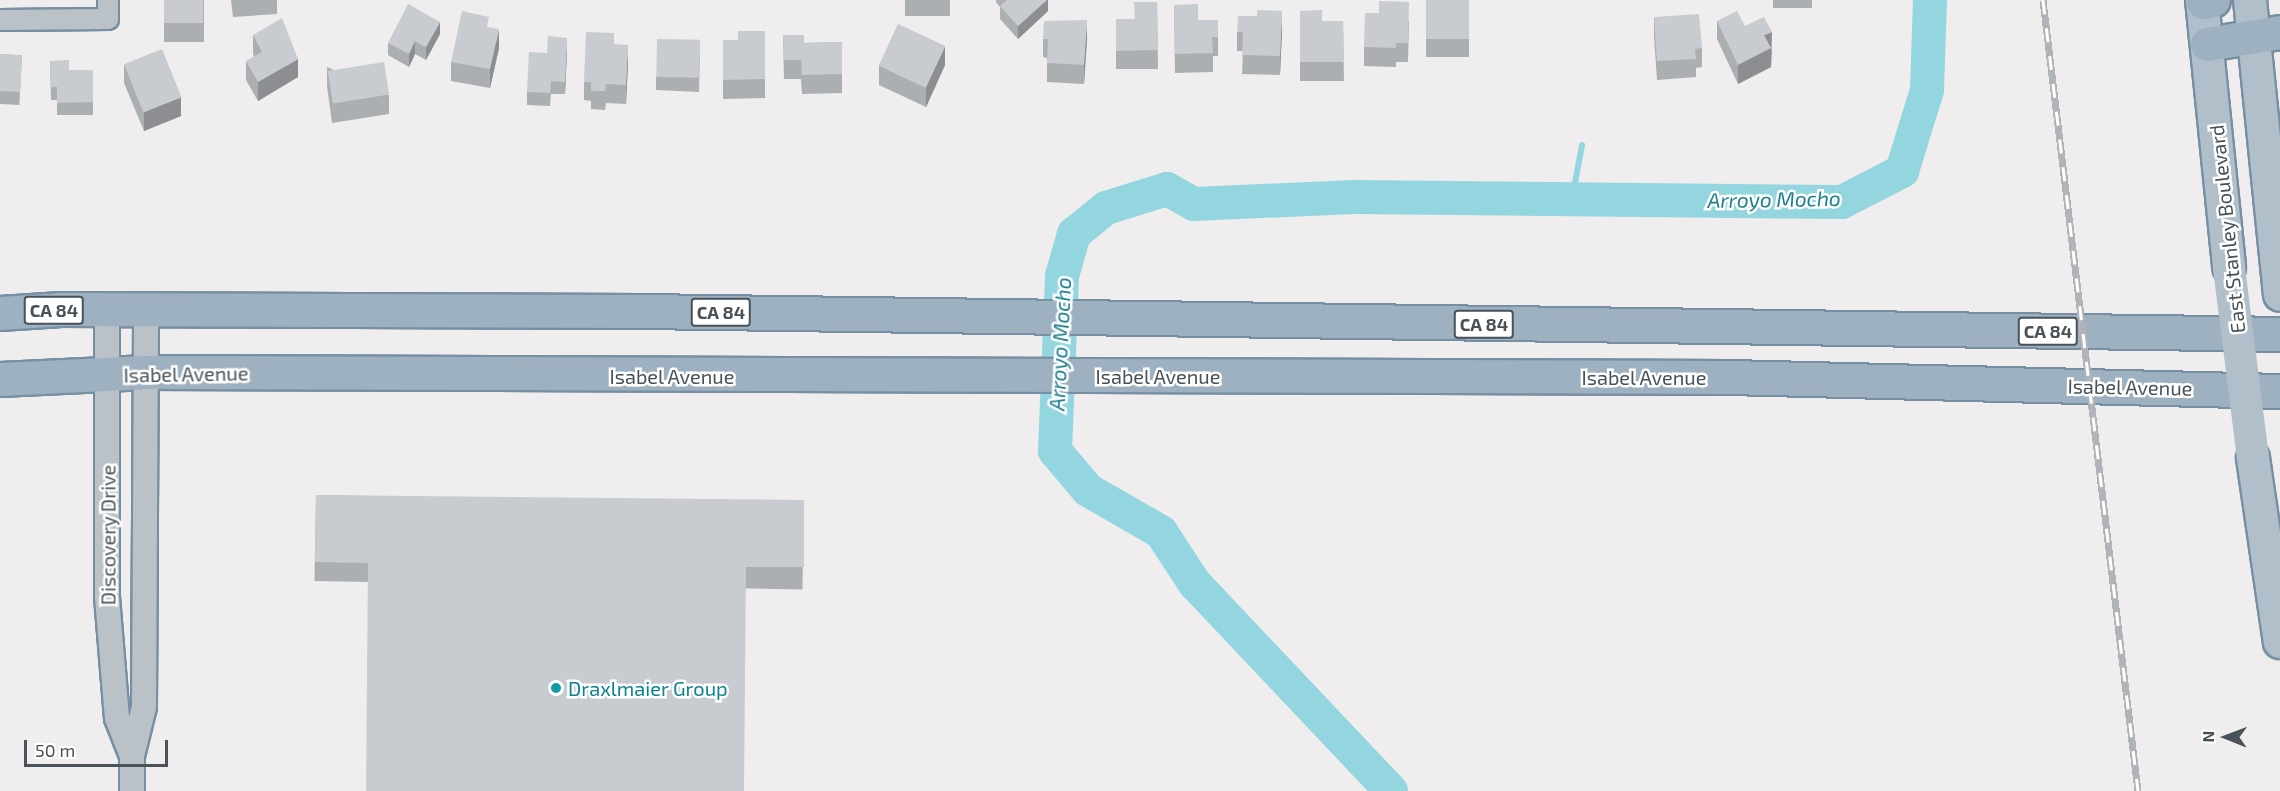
<!DOCTYPE html>
<style>
body{margin:0}
#map{position:relative;width:2280px;height:791px;overflow:hidden;background:#efeded;font-family:"Exo 2",sans-serif}
div>[style]{position:absolute}
.stream>*{height:6px;margin:-3px;padding:0 3px;transform-origin:3px;border-radius:3px;background:#93d6e0}
.river>*{height:34px;margin:-17px;padding:0 17px;transform-origin:17px;border-radius:17px;background:#93d6e0}
.roads{filter:drop-shadow(2px 0 #768fa2) drop-shadow(-2px 0 #768fa2) drop-shadow(0 2px #768fa2) drop-shadow(0 -2px #768fa2)}
.minor>*{height:20px;margin:-10px;padding:0 10px;transform-origin:10px;border-radius:10px;background:#bac2c8}
.tertiary>*{height:24px;margin:-12px;padding:0 12px;transform-origin:12px;border-radius:12px;background:#bac2c8}
.primary>*{height:32px;margin:-16px;padding:0 16px;transform-origin:16px;border-radius:16px;background:#b0bfc9}
.trunk>*{height:33px;margin:-16.5px;padding:0 16.5px;transform-origin:16.5px;border-radius:16.5px;background:#9eb1c0}
.rail>*{height:7px;margin-top:-3.5px;transform-origin:0;background:repeating-linear-gradient(90deg,#fff 0 14px,#b0b3b7 0 28px);box-sizing:border-box;border-block:2px solid #b0b3b7}
.primary-bridge>*{height:32px;margin:-16px;padding:0 16px;transform-origin:16px;border-radius:16px;background:#b0bfc9}
.wall>*{inset:0;background:#acafb2;transform-origin:0 0}
.shaded-wall>*{inset:0;background:#8c8e91}
.building>*{inset:0;background:#c8cbcf;transform-origin:0 0}
.dots>*{width:16px;height:16px;translate:-50% -50%;box-sizing:border-box;border:3px solid #fff;border-radius:50%}
span{translate:-50% -50%;white-space:nowrap;text-align:center;line-height:1.15;-webkit-text-stroke:5px #fff;paint-order:stroke}
.shield-label span{padding:2px 4px;background:#fff;border:2px solid;border-radius:4px;-webkit-text-stroke-width:0}
.shield-label{font-size:18px;color:#485258;font-weight:700}
.street-label{font-size:20px;color:#485258}
.culture-label{font-size:20px;color:#0d838f}
.left{translate:0 -50%;text-align:left}
.water-label{font-size:21px;color:#1d808e;font-style:italic}
.north{position:absolute;left:2196px;top:707px;width:60px;height:60px;-webkit-text-stroke:4px #fff;paint-order:stroke;rotate:271deg;font-size:16px;font-weight:700;line-height:24px;text-align:center;color:#485258}
.north::after{content:'';display:block;margin:auto;width:21px;height:27px;background:#485258;clip-path:polygon(50% 0,100% 100%,50% 72%,0 100%)}
.scale{position:absolute;left:24px;top:740px;width:144px;height:27px;box-sizing:border-box;border:3px solid #485258;border-top:0;padding-left:8px;font-size:18px;line-height:21px;white-space:nowrap;color:#485258;-webkit-text-stroke:4px #fff;paint-order:stroke}
</style>
<div id="map">
<div class="stream">
<i style="left:1572px;top:199px;width:55px;rotate:-79.5deg"></i>
</div>
<div class="river">
<i style="left:1391px;top:791px;width:285px;rotate:-133.4deg"></i>
<i style="left:1195px;top:584px;width:62px;rotate:-123.2deg"></i>
<i style="left:1161px;top:532px;width:84px;rotate:-150.1deg"></i>
<i style="left:1088px;top:490px;width:51px;rotate:-130.2deg"></i>
<i style="left:1055px;top:451px;width:175px;rotate:-87.7deg"></i>
<i style="left:1062px;top:276px;width:44px;rotate:-74.1deg"></i>
<i style="left:1074px;top:234px;width:41px;rotate:-39.1deg"></i>
<i style="left:1106px;top:208px;width:64px;rotate:-17.3deg"></i>
<i style="left:1167px;top:189px;width:31px;rotate:29deg"></i>
<i style="left:1194px;top:204px;width:160px;rotate:-2.5deg"></i>
<i style="left:1354px;top:197px;width:488px;rotate:0.6deg"></i>
<i style="left:1842px;top:202px;width:68px;rotate:-27.3deg"></i>
<i style="left:1902px;top:171px;width:85px;rotate:-72.8deg"></i>
<i style="left:1927px;top:90px;width:90px;rotate:-88.1deg"></i>
</div>
<div class="roads">
<div class="minor">
<i style="left:0;top:20px;width:108px;rotate:-0.5deg"></i>
<i style="left:108px;top:19px;width:19px;rotate:-90deg"></i>
</div>
<div class="tertiary">
<i style="left:107px;top:311px;width:286px;rotate:90deg"></i>
<i style="left:107px;top:597px;width:121px;rotate:85.3deg"></i>
<i style="left:117px;top:718px;width:41px;rotate:68.5deg"></i>
<i style="left:132px;top:791px;width:35px;rotate:-90deg"></i>
<i style="left:132px;top:756px;width:50px;rotate:-76.2deg"></i>
<i style="left:144px;top:707px;width:397px;rotate:-89.7deg"></i>
</div>
<div class="primary">
<i style="left:2202px;top:0;width:269px;rotate:84.2deg"></i>
<i style="left:2250px;top:0;width:296px;rotate:84.2deg"></i>
<i style="left:2253px;top:458px;width:186px;rotate:81.7deg"></i>
</div>
<div class="trunk">
<i style="left:2203px;top:2px;width:10px;rotate:-11deg"></i>
<i style="left:2207px;top:44px;width:74px;rotate:-9.3deg"></i>
<i style="left:0;top:313px;width:61px;rotate:-3.8deg"></i>
<i style="left:61px;top:309px;width:580px;rotate:0.2deg"></i>
<i style="left:641px;top:311px;width:1639px;rotate:0.8deg"></i>
<i style="left:0;top:379px;width:147px;rotate:-2.7deg"></i>
<i style="left:147px;top:372px;width:1582px;rotate:0.18deg"></i>
<i style="left:1729px;top:377px;width:551px;rotate:1.46deg"></i>
</div>
</div>
<div class="rail">
<i style="left:2043px;top:0;width:797px;rotate:83.15deg"></i>
</div>
<div class="primary-bridge">
<i style="left:2229px;top:268px;width:192px;rotate:82.8deg"></i>
</div>
<div class="wall">
<i style="left:164px;top:0;width:40px;height:42px"></i>
<i style="clip-path:polygon(231px 0,277px 0,277px 14px,233px 17px)"></i>
<i style="left:905px;top:0;width:45px;height:16px"></i>
<i style="clip-path:polygon(996px 0,1048px 0,1048px 11px,1018px 39px,1000px 19px,1000px 7px,996px 2px)"></i>
<i style="left:1426px;top:0;width:43px;height:57px"></i>
<i style="left:1773px;top:0;width:39px;height:8px"></i>
<i style="clip-path:polygon(1157px 2px,1158px 69px,1116px 69px,1116px 19px,1134px 19px)"></i>
<i style="clip-path:polygon(1174px 5px,1198px 20px,1218px 20px,1218px 56px,1213px 56px,1213px 72px,1175px 73px)"></i>
<i style="clip-path:polygon(1300px 11px,1322px 21px,1343px 21px,1344px 81px,1300px 81px)"></i>
<i style="clip-path:polygon(1654px 17px,1702px 48px,1702px 67px,1696px 68px,1696px 77px,1657px 80px,1654px 36px)"></i>
<i style="clip-path:polygon(1409px 21px,1408px 62px,1396px 62px,1396px 67px,1364px 66px,1364px 47px)"></i>
<i style="clip-path:polygon(1717px 21px,1745px 26px,1772px 51px,1771px 67px,1738px 84px,1717px 39px)"></i>
<i style="clip-path:polygon(489px 27px,499px 48px,490px 88px,451px 81px,451px 62px)"></i>
<i style="clip-path:polygon(1282px 30px,1280px 75px,1242px 74px,1243px 51px,1237px 51px,1237px 32px)"></i>
<i style="clip-path:polygon(765px 31px,765px 98px,723px 99px,723px 40px,738px 40px)"></i>
<i style="clip-path:polygon(440px 34px,426px 60px,415px 54px,409px 67px,388px 55px,388px 43px)"></i>
<i style="clip-path:polygon(253px 35px,298px 77px,258px 101px,246px 80px,246px 61px,254px 57px,253px 54px)"></i>
<i style="clip-path:polygon(783px 35px,804px 43px,842px 42px,842px 93px,802px 94px,801px 79px,784px 79px)"></i>
<i style="clip-path:polygon(1043px 39px,1087px 39px,1084px 84px,1047px 82px,1047px 58px,1043px 57px)"></i>
<i style="clip-path:polygon(614px 44px,628px 63px,626px 104px,606px 103px,605px 110px,591px 109px,591px 101px,584px 100px,584px 82px)"></i>
<i style="clip-path:polygon(567px 50px,565px 94px,551px 94px,550px 106px,527px 105px,527px 92px,547px 53px)"></i>
<i style="clip-path:polygon(700px 53px,699px 92px,656px 90px,656px 77px)"></i>
<i style="left:0;top:54px;width:22px;height:50px;rotate:3deg"></i>
<i style="clip-path:polygon(50px 61px,69px 70px,93px 70px,93px 115px,57px 115px,57px 100px,51px 100px)"></i>
<i style="clip-path:polygon(124px 64px,181px 116px,144px 131px,124px 83px)"></i>
<i style="clip-path:polygon(945px 65px,926px 107px,879px 85px,879px 66px)"></i>
<i style="clip-path:polygon(327px 67px,389px 95px,389px 114px,332px 123px,327px 86px)"></i>
<i style="left:316px;top:495px;width:488px;height:86px;rotate:1deg"></i>
</div>
<div class="shaded-wall">
<i style="clip-path:polygon(1047px 0,1048px 0,1048px 11px,1018px 39px,1018px 26px)"></i>
<i style="clip-path:polygon(1282px 11px,1282px 30px,1280px 75px,1280px 56px)"></i>
<i style="clip-path:polygon(1087px 20px,1087px 39px,1084px 84px,1084px 65px)"></i>
<i style="clip-path:polygon(440px 22px,440px 34px,426px 60px,426px 47px)"></i>
<i style="clip-path:polygon(499px 29px,499px 48px,490px 88px,490px 69px)"></i>
<i style="clip-path:polygon(1772px 32px,1771px 67px,1738px 84px,1738px 65px,1764px 35px)"></i>
<i style="clip-path:polygon(567px 38px,567px 50px,565px 94px,565px 82px)"></i>
<i style="clip-path:polygon(415px 41px,415px 54px,409px 67px,409px 54px)"></i>
<i style="clip-path:polygon(628px 45px,628px 63px,626px 104px,626px 85px)"></i>
<i style="clip-path:polygon(945px 46px,945px 65px,926px 107px,926px 88px)"></i>
<i style="clip-path:polygon(298px 59px,298px 77px,258px 101px,258px 82px)"></i>
<i style="clip-path:polygon(181px 97px,181px 116px,144px 131px,144px 112px)"></i>
</div>
<div class="building">
<i style="left:164px;top:0;width:39px;height:23px"></i>
<i style="clip-path:polygon(1006px 0,1047px 0,1018px 26px,1000px 6px,1006px 1px)"></i>
<i style="left:1426px;top:0;width:43px;height:39px"></i>
<i style="clip-path:polygon(1379px 1px,1409px 2px,1408px 43px,1396px 43px,1396px 48px,1364px 47px,1365px 13px,1379px 13px)"></i>
<i style="clip-path:polygon(1134px 2px,1157px 2px,1158px 50px,1116px 51px,1116px 19px,1135px 19px)"></i>
<i style="clip-path:polygon(408px 4px,440px 22px,426px 47px,415px 41px,409px 54px,388px 43px)"></i>
<i style="clip-path:polygon(1198px 4px,1198px 20px,1218px 20px,1218px 37px,1212px 37px,1213px 53px,1175px 54px,1174px 5px)"></i>
<i style="clip-path:polygon(1257px 10px,1282px 11px,1280px 56px,1242px 55px,1243px 32px,1237px 32px,1238px 16px,1257px 16px)"></i>
<i style="clip-path:polygon(1322px 10px,1322px 21px,1343px 21px,1344px 62px,1300px 62px,1300px 11px)"></i>
<i style="clip-path:polygon(462px 11px,489px 17px,487px 27px,499px 29px,490px 69px,451px 62px)"></i>
<i style="clip-path:polygon(1737px 11px,1745px 26px,1764px 17px,1772px 32px,1764px 35px,1771px 48px,1738px 65px,1717px 21px)"></i>
<i style="clip-path:polygon(1699px 14px,1702px 48px,1695px 49px,1696px 59px,1657px 61px,1654px 17px)"></i>
<i style="clip-path:polygon(282px 18px,298px 59px,258px 82px,246px 61px,262px 52px,253px 35px)"></i>
<i style="clip-path:polygon(1087px 20px,1084px 65px,1047px 63px,1048px 39px,1043px 39px,1044px 21px)"></i>
<i style="left:898px;top:24px;width:52px;height:46px;rotate:25deg"></i>
<i style="clip-path:polygon(738px 31px,765px 31px,765px 79px,723px 80px,723px 40px,738px 40px)"></i>
<i style="clip-path:polygon(586px 32px,614px 33px,614px 44px,628px 45px,626px 85px,606px 84px,605px 91px,591px 91px,591px 82px,584px 82px)"></i>
<i style="clip-path:polygon(783px 35px,804px 35px,804px 43px,842px 42px,842px 74px,802px 75px,801px 60px,784px 60px)"></i>
<i style="clip-path:polygon(548px 36px,567px 38px,565px 82px,551px 81px,550px 93px,527px 92px,529px 52px,547px 53px)"></i>
<i style="left:657px;top:39px;width:43px;height:38px;rotate:1deg"></i>
<i style="left:162px;top:49px;width:52px;height:41px;rotate:68deg"></i>
<i style="left:0;top:54px;width:22px;height:37px;rotate:3deg"></i>
<i style="clip-path:polygon(69px 60px,69px 70px,93px 70px,93px 102px,57px 103px,57px 87px,51px 87px,50px 61px)"></i>
<i style="left:384px;top:62px;width:33px;height:57px;rotate:81deg"></i>
<i style="clip-path:polygon(316px 495px,804px 500px,804px 567px,746px 567px,744px 791px,366px 791px,368px 563px,315px 562px)"></i>
</div>
<div class="dots">
<i style="left:556px;top:688px;background:#0f9aa8"></i>
</div>
<div class="shield-label">
<span style="left:54px;top:310px">CA 84</span>
<span style="left:721px;top:312px">CA 84</span>
<span style="left:1484px;top:324px">CA 84</span>
<span style="left:2048px;top:331px">CA 84</span>
</div>
<div class="street-label">
<span style="left:2227px;top:229px;rotate:-96deg">East Stanley Boulevard</span>
<span style="left:186px;top:374px;rotate:-1deg">Isabel Avenue</span>
<span style="left:672px;top:376px">Isabel Avenue</span>
<span style="left:1158px;top:376px">Isabel Avenue</span>
<span style="left:1644px;top:377px">Isabel Avenue</span>
<span style="left:2130px;top:387px;rotate:1deg">Isabel Avenue</span>
<span style="left:108px;top:535px;rotate:-90deg">Discovery Drive</span>
</div>
<div class="culture-label">
<span class="left" style="left:568px;top:688px">Draxlmaier Group</span>
</div>
<div class="water-label">
<span style="left:1774px;top:199px;rotate:-1deg">Arroyo Mocho</span>
<span style="left:1060px;top:344px;rotate:-87deg">Arroyo Mocho</span>
</div>
<div class="north">N</div>
<div class="scale">50 m</div>
</div>
